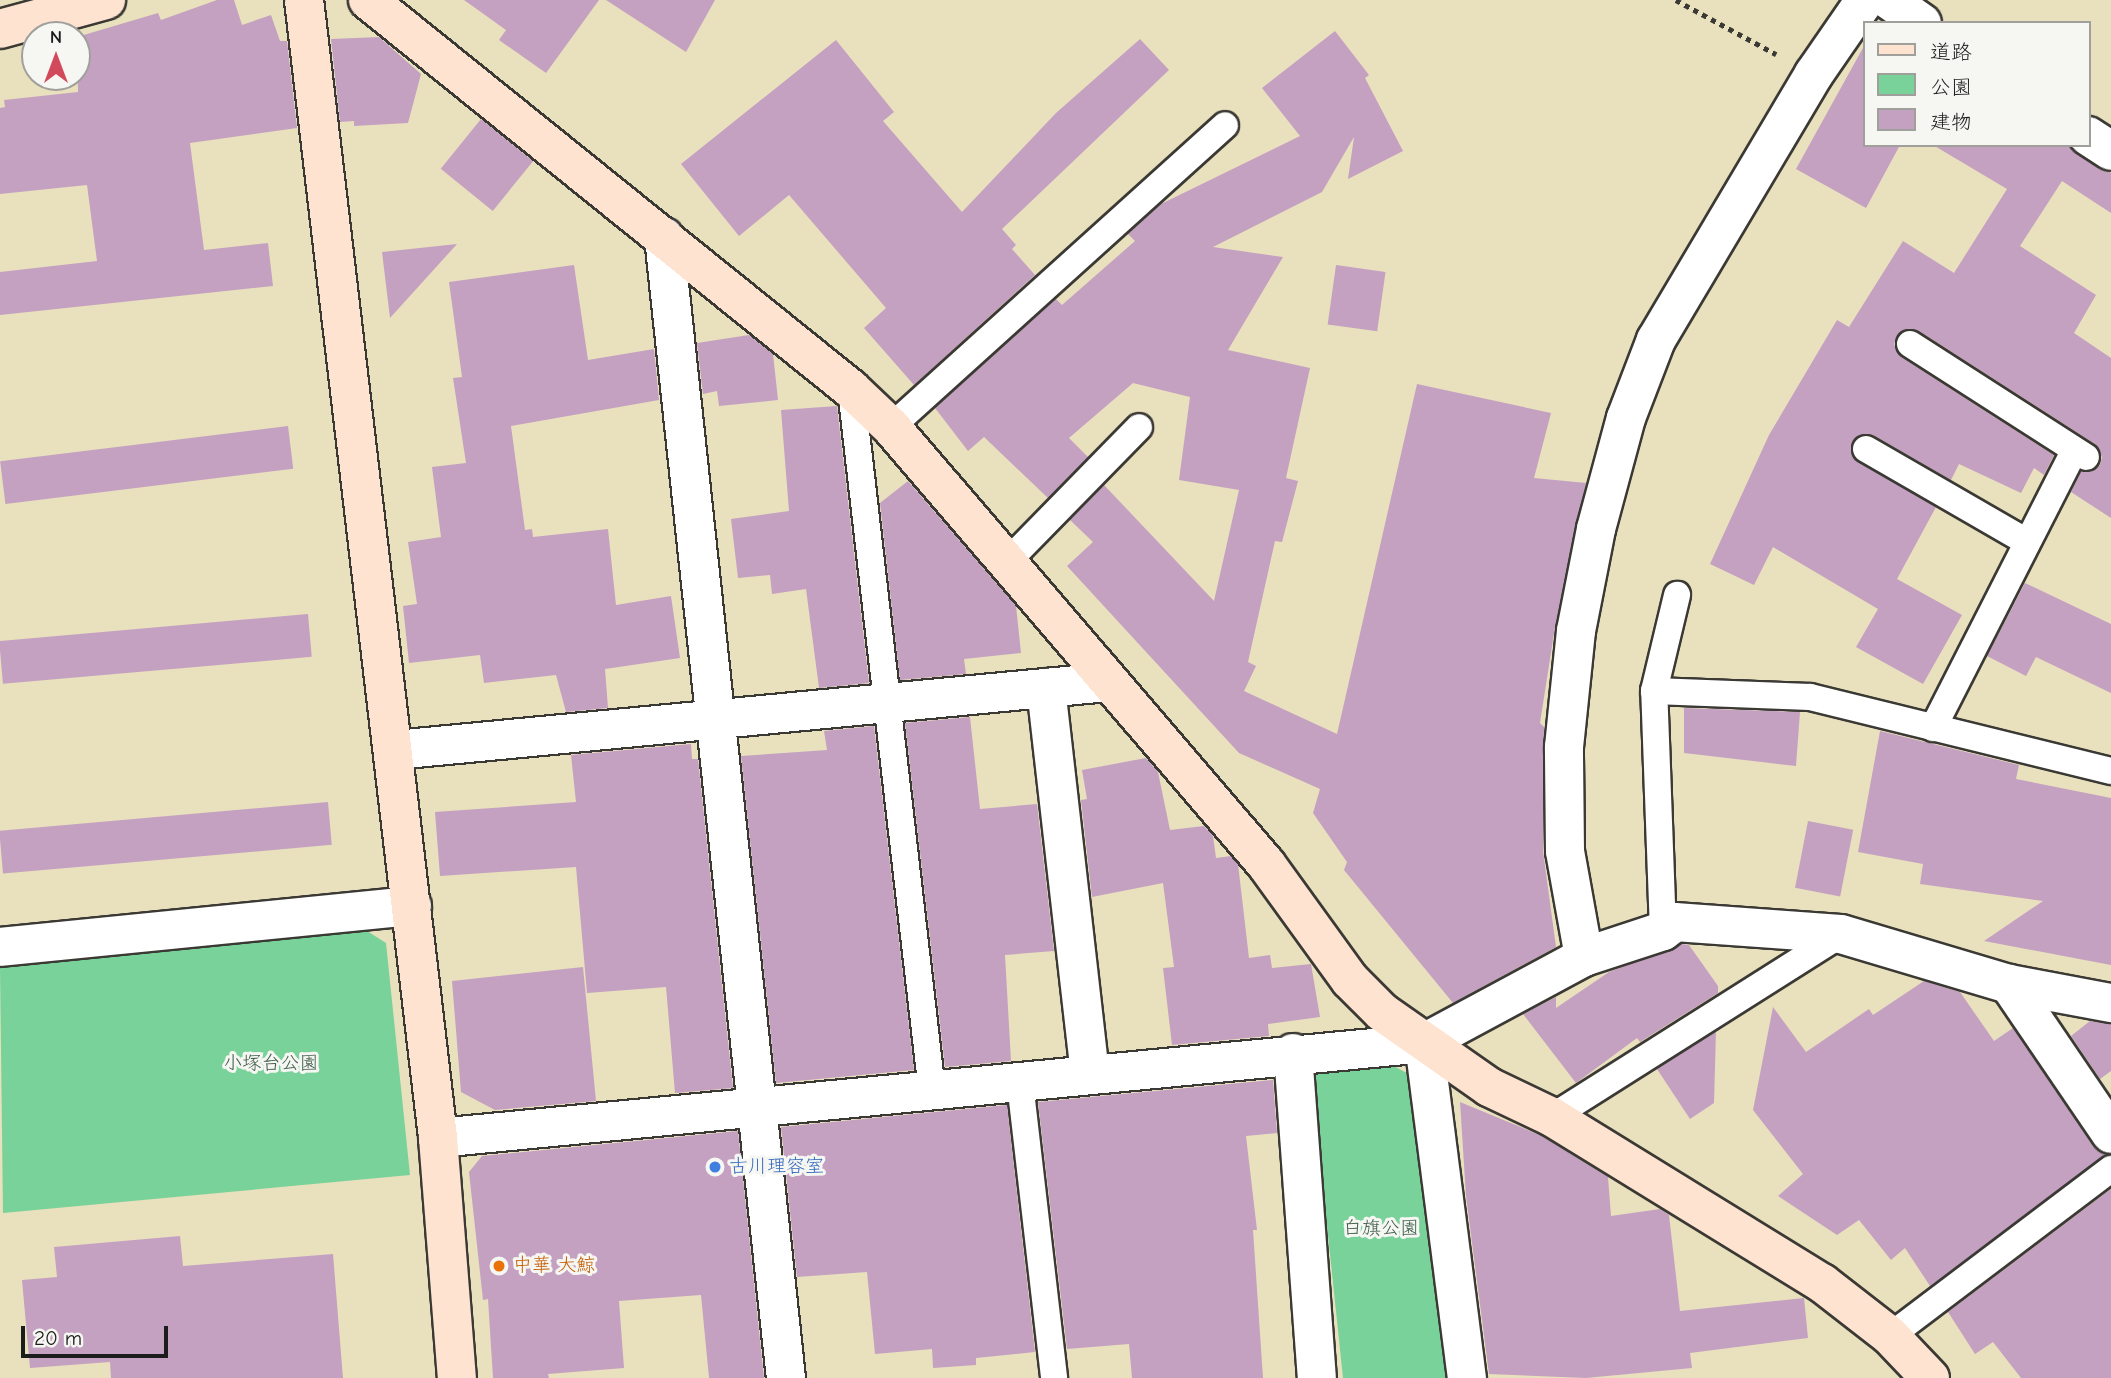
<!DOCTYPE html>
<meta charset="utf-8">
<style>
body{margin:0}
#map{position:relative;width:2111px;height:1378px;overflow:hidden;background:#e9e0bd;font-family:"Comic Neue","Klee One",sans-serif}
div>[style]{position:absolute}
.green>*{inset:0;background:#78d299}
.building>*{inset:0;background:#c4a1c1;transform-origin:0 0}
.path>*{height:4.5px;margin-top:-2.25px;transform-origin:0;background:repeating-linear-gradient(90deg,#3b3934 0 5px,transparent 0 10px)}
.roads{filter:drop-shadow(2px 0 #3b3934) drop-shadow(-2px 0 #3b3934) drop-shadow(0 2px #3b3934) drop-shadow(0 -2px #3b3934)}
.lane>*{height:26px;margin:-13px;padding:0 13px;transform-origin:13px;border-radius:13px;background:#fff}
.street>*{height:38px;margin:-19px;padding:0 19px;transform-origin:19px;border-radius:19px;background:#fff}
.secondary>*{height:38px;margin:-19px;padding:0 19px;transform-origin:19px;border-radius:19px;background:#fee3d1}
.dots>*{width:19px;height:19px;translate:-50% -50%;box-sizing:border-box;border:4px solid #f6f6f2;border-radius:50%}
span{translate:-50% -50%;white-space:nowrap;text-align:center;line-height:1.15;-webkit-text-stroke:6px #f6f6f2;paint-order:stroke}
.park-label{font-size:19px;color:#3c5c48}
.shop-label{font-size:19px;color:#366cbe}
.left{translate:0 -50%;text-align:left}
.food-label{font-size:19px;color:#c56008}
.legend{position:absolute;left:1863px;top:21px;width:228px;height:126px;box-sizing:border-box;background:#f6f6f2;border:2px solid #9f9f9c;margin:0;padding:9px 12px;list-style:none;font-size:21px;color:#1c1c1c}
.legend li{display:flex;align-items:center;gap:14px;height:35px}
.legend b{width:35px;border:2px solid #9f9f9c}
.north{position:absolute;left:21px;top:21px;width:70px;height:70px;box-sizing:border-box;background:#f6f6f2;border:2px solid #9f9f9c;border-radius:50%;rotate:0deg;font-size:19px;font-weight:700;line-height:28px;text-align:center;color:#1c1c1c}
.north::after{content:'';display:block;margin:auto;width:24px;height:32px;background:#d1495b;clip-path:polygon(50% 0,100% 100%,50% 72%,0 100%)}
.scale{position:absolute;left:21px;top:1326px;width:147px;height:32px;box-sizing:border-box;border:4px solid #1c1c1c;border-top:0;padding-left:9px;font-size:21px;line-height:24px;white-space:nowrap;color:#1c1c1c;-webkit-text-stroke:5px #f6f6f2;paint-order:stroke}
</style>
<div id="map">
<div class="green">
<i style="clip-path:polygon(367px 931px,386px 943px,410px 1175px,3px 1213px,0 966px)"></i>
<i style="clip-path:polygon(1390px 1064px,1418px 1079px,1450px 1378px,1343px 1378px,1311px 1073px)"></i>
</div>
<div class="building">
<i style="clip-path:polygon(217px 0,234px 0,242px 25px,271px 15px,280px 41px,287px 41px,297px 128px,190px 143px,204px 250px,268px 243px,273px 286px,0 315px,0 272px,97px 261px,87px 185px,0 194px,0 108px,5px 107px,4px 100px,78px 92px,77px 37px,158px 13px,161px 20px)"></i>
<i style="clip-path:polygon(464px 0,599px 0,546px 73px,499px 40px,506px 30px)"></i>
<i style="clip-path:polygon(606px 0,715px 0,686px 52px)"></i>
<i style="clip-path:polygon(1335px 31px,1369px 75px,1365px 78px,1403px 151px,1348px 179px,1354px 137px,1322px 192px,1213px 247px,1283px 257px,1228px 350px,1310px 368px,1286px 478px,1298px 481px,1282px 542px,1275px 541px,1248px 662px,1256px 666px,1244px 691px,1337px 734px,1417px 384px,1551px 413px,1534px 478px,1586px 483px,1555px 627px,1540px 723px,1544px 727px,1543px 851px,1556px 947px,1453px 1003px,1344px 870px,1347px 862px,1313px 813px,1320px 789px,1239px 753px,1067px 566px,1093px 542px,1070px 520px,1104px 485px,1214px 601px,1239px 490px,1179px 480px,1190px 397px,1133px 383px,1069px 438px,1088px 457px,1048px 498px,984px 437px,968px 451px,935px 408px,1056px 299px,1062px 305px,1135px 241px,1128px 234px,1161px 204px,1300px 136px,1262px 88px)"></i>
<i style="clip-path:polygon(379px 37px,421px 74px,408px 123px,354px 126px,354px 121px,340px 122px,331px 39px)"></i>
<i style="clip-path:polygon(1140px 39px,1169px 70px,1002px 229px,1016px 245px,1012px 249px,1035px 275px,914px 385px,864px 328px,886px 308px,789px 195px,739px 236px,681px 164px,836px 40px,894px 112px,883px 121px,962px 212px,1056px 113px)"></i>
<i style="clip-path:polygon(1864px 46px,1864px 145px,1900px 145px,1866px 208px,1796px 169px)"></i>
<i style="left:481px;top:119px;width:67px;height:64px;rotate:39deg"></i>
<i style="clip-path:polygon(1933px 145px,2068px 145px,2099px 169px,2111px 173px,2111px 213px,2062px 181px,2020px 246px,2096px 295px,2074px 333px,2111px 358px,2111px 518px,2071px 492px,2081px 472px,2093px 471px,2100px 465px,2102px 457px,2095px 444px,1919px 331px,1902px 330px,1894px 344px,1901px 357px,2054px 455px,2044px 475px,2034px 468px,2021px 493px,1959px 464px,1951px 480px,1873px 435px,1859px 435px,1852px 442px,1852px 456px,1858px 462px,1936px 507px,1897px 579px,1962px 615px,1923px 684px,1856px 647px,1878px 609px,1773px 547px,1754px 585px,1710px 564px,1769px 435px,1837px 320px,1849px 327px,1903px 241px,1954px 273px,2007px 189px)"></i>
<i style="clip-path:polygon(457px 244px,390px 318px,382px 252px)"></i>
<i style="clip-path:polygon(574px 265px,588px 360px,654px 349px,659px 400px,511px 426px,525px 530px,532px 529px,533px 537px,608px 529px,616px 605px,671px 596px,680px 658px,605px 669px,608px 708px,566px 712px,556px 675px,484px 683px,480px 655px,409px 663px,403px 606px,417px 604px,408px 542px,441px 537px,432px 467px,466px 463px,453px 378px,462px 377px,449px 282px)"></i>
<i style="left:1336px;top:265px;width:50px;height:60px;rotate:8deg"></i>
<i style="clip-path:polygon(749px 335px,773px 354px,778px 400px,719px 406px,717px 391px,703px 394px,697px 343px)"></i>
<i style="clip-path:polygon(837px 406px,869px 683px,819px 688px,806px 589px,772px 594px,770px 575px,738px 578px,731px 519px,789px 511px,781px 410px)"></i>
<i style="left:288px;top:426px;width:43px;height:290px;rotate:83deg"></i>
<i style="clip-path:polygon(908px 481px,1016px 606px,1021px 653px,964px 659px,966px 674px,900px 680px,880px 503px)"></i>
<i style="clip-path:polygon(2025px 583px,2111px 624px,2111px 693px,2036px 657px,2026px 676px,1987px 656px)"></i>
<i style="left:308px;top:614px;width:43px;height:310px;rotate:85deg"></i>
<i style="clip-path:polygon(1684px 708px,1800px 712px,1796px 766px,1684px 753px)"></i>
<i style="clip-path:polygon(970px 717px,980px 809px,1037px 804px,1054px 951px,1005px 955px,1011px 1061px,945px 1067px,905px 723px)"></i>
<i style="clip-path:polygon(874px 726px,914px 1070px,776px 1083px,741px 756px,827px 750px,824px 731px)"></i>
<i style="clip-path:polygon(1880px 731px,2019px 765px,2016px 779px,2111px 798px,2111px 965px,1984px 941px,2043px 901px,1920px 884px,1923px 864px,1858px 852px)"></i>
<i style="clip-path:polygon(691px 744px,692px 759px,698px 759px,733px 1088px,675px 1093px,666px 987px,587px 993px,576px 867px,440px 876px,435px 812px,576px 802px,571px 755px)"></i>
<i style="clip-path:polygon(1146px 758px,1158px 772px,1170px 830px,1204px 826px,1213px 836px,1216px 858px,1231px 856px,1238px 864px,1249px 958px,1270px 955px,1272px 968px,1311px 964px,1320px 1017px,1268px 1024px,1269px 1036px,1172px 1045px,1163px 968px,1174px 967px,1163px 883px,1092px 897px,1081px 800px,1087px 799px,1082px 770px)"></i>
<i style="left:328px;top:802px;width:43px;height:330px;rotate:85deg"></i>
<i style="left:1808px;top:821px;width:46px;height:68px;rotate:11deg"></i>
<i style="clip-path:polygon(1682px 944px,1689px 945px,1718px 986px,1718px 993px,1640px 1042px,1637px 1038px,1576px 1083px,1523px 1014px,1556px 997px,1556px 1008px,1609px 972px)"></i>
<i style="clip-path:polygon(583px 967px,596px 1101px,495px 1110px,461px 1092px,452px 981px)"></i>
<i style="clip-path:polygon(1924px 981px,1960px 992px,1994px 1041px,2013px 1028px,2093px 1146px,2106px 1155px,1930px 1286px,1905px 1248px,1891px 1260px,1859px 1220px,1837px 1235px,1778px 1196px,1803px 1174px,1753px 1110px,1773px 1007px,1806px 1052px,1869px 1009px,1873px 1015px)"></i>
<i style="clip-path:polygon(2090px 1021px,2111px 1024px,2111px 1071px,2100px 1079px,2071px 1036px)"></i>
<i style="clip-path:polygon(1716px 1031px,1714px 1103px,1690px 1119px,1657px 1069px)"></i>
<i style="clip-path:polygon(1273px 1080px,1277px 1133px,1246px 1136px,1257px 1230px,1253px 1230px,1263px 1378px,1132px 1378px,1129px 1344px,1067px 1349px,1038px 1102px)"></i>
<i style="clip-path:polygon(1460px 1102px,1542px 1136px,1608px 1177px,1611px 1216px,1660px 1209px,1669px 1215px,1680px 1311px,1804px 1298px,1808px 1338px,1690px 1353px,1692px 1368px,1586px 1378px,1489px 1374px,1466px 1196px)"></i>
<i style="clip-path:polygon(1007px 1105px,1035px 1352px,976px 1358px,976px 1365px,933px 1368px,932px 1349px,875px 1354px,867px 1272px,797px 1277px,781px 1127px)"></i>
<i style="clip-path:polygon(738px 1131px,764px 1378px,709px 1378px,701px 1295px,619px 1301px,624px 1368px,548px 1374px,549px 1378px,493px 1378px,488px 1299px,483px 1300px,469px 1172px,482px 1156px)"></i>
<i style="clip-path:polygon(2111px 1189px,2111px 1378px,2021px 1378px,1993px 1342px,1975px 1354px,1948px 1312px)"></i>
<i style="clip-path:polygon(180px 1236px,183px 1266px,333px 1254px,343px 1378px,111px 1378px,110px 1362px,30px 1368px,22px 1280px,57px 1277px,54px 1247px)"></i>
</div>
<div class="path">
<i style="left:1676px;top:0;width:114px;rotate:28.4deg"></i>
</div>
<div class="roads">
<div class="lane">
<i style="left:1910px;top:344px;width:209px;rotate:32.7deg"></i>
<i style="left:851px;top:389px;width:707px;rotate:83.42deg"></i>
<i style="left:891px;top:427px;width:450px;rotate:-42.1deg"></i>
<i style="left:1866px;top:449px;width:186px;rotate:30deg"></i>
<i style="left:1006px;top:563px;width:190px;rotate:-45.6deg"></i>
<i style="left:1654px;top:691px;width:156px;rotate:2.2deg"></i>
<i style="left:1810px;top:697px;width:310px;rotate:13.8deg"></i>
<i style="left:1933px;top:728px;width:311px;rotate:-63deg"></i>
<i style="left:1663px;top:931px;width:240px;rotate:-92.1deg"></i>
<i style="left:1654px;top:691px;width:99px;rotate:-76.5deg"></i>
<i style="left:1020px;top:1083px;width:297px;rotate:83.4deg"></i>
<i style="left:1552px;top:1117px;width:342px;rotate:-32.3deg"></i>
<i style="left:1890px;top:1336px;width:277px;rotate:-37.1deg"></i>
</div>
<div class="street">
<i style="left:1889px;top:0;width:40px;rotate:34.9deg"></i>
<i style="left:2088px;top:136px;width:27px;rotate:33deg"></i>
<i style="left:664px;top:237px;width:1148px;rotate:83.9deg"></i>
<i style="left:1046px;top:688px;width:389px;rotate:83.5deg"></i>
<i style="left:395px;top:750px;width:716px;rotate:-5.45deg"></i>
<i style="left:0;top:947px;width:414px;rotate:-5.7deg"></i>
<i style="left:1584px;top:957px;width:108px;rotate:-100.2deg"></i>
<i style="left:1565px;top:851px;width:104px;rotate:-90.6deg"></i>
<i style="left:1564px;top:747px;width:117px;rotate:-84.1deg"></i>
<i style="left:1576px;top:631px;width:104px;rotate:-78.9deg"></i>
<i style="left:1596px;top:529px;width:115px;rotate:-74.9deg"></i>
<i style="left:1626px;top:418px;width:84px;rotate:-69deg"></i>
<i style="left:1656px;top:340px;width:309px;rotate:-59.3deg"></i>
<i style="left:1814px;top:74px;width:90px;rotate:-55.4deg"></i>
<i style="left:2009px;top:984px;width:181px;rotate:55.8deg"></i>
<i style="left:1424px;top:1043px;width:338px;rotate:82.7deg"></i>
<i style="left:1293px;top:1053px;width:326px;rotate:85.8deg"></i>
<i style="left:438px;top:1138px;width:991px;rotate:-5.5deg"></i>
<i style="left:1424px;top:1043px;width:182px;rotate:-28.3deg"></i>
<i style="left:1584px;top:957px;width:83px;rotate:-18.2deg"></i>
<i style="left:1663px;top:931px;width:15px;rotate:-37deg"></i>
<i style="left:1675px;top:922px;width:166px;rotate:4.1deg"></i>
<i style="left:1841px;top:934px;width:175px;rotate:16.6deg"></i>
<i style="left:2009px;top:984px;width:104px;rotate:10.6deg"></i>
</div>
<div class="secondary">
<i style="left:304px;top:0;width:1146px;rotate:83.28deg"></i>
<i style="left:438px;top:1138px;width:241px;rotate:85.5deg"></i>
<i style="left:368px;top:0;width:620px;rotate:38.85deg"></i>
<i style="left:851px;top:389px;width:55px;rotate:43.5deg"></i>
<i style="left:891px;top:427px;width:576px;rotate:49.37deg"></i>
<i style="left:1266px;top:864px;width:143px;rotate:54.1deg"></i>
<i style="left:1350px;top:980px;width:45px;rotate:45deg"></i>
<i style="left:1382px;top:1012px;width:131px;rotate:35deg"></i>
<i style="left:1489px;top:1087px;width:70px;rotate:25.5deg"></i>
<i style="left:1552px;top:1117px;width:317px;rotate:31.6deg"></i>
<i style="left:1822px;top:1283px;width:86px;rotate:37.9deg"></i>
<i style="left:1890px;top:1336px;width:58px;rotate:46.4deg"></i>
<i style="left:0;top:29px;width:110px;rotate:-15.3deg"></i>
</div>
</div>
<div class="dots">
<i style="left:715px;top:1167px;background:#3f7fe0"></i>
<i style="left:499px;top:1266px;background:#e8710a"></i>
</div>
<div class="park-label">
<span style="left:271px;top:1064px">小塚台公園</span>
<span style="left:1381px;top:1229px">白旗公園</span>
</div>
<div class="shop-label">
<span class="left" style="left:729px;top:1167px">古川理容室</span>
</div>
<div class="food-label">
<span class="left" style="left:513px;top:1266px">中華 大鯨</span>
</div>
<ul class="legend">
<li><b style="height:9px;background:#fee3d1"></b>道路</li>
<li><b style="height:19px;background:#78d299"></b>公園</li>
<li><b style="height:19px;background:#c4a1c1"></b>建物</li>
</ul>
<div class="north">N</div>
<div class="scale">20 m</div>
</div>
